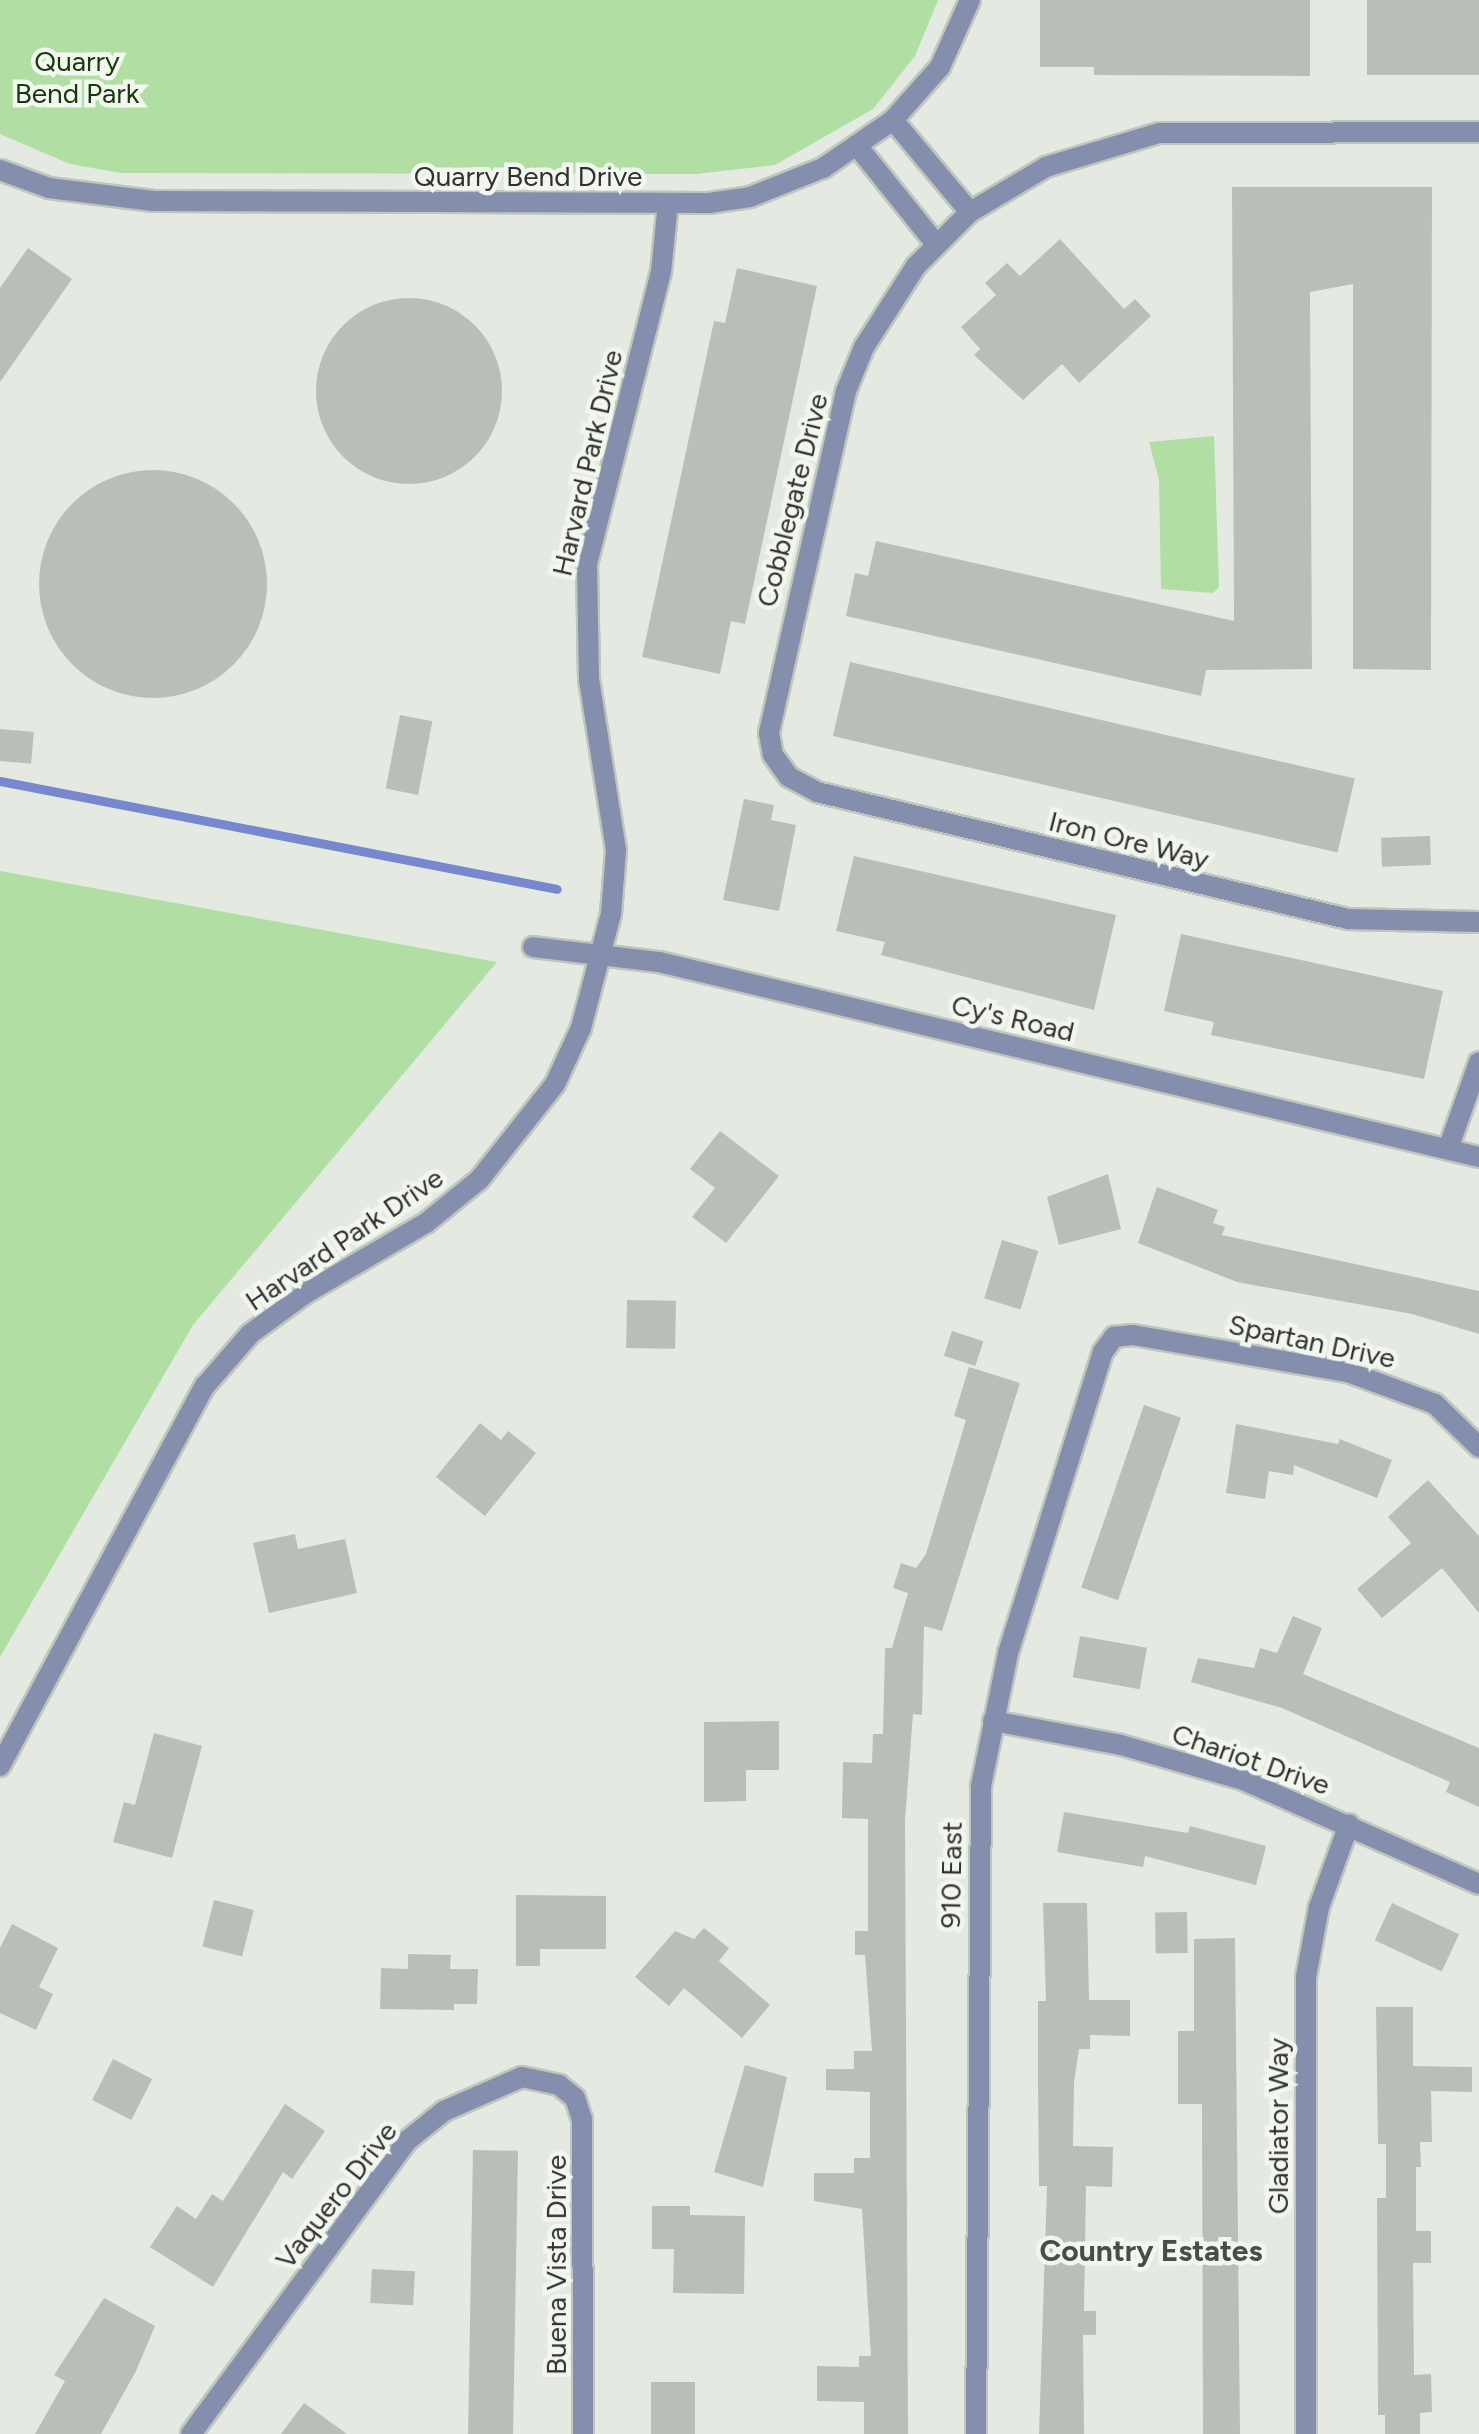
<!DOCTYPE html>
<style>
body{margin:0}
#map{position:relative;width:1479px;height:2434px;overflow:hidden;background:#e4eae2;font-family:Figtree,sans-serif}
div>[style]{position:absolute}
.green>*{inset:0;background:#b0dea3}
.stream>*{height:9px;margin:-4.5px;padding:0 4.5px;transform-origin:4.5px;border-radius:4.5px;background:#7888ce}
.building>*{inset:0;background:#b9bfb7;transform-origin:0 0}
.round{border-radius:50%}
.roads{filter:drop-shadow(2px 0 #c0c5be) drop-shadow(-2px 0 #c0c5be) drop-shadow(0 2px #c0c5be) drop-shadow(0 -2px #c0c5be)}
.minor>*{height:20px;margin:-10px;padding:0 10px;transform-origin:10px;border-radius:10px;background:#868eae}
span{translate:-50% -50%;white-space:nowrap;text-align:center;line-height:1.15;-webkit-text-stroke:9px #f1f7ef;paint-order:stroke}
.park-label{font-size:28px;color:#17390b}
.street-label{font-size:28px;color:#30322f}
.neighbourhood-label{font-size:30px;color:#484d46;font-weight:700}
</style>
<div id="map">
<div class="green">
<i style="clip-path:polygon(0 0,938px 0,915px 56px,873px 109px,775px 165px,696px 174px,121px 173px,70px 164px,0 134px)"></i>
<i style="clip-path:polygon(1214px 436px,1219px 587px,1213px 593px,1161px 589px,1159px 480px,1149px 442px)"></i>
<i style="clip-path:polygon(0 871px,497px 962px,193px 1325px,0 1657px)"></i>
</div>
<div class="stream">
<i style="left:0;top:781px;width:567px;rotate:10.97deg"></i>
</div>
<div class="building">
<i style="clip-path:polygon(1040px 0,1310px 0,1310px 76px,1094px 75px,1094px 67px,1040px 67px)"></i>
<i style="left:1367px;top:0;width:112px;height:75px"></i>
<i style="clip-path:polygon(1232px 187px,1432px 187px,1431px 670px,1353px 669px,1353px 284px,1310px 292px,1312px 669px,1206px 670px,1201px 696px,846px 616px,855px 573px,868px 576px,876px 541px,1234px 621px)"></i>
<i style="clip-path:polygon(1060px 239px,1124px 309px,1135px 299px,1151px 316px,1079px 383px,1062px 364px,1023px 400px,974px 355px,980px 349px,961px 327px,996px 295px,985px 283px,1007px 263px,1020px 276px)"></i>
<i style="clip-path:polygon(28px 248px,72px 279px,0 382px,0 288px)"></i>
<i style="clip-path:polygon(737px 268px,817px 286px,745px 624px,731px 621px,720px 674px,642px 657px,714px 321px,725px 323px)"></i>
<i class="round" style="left:316px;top:298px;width:186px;height:186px"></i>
<i class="round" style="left:39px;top:470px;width:228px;height:228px"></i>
<i style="left:850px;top:662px;width:518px;height:76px;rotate:13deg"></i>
<i style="left:400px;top:715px;width:33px;height:75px;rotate:11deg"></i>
<i style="left:0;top:729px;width:34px;height:32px;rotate:5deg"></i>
<i style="clip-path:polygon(744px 799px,774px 805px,771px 820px,796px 825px,779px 911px,723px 900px)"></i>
<i style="left:1430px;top:836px;width:29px;height:49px;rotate:88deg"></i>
<i style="clip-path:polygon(854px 856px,1116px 915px,1094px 1010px,881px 955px,885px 942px,836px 931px)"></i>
<i style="clip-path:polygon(1181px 934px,1443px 991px,1424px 1079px,1211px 1035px,1214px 1022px,1164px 1011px)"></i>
<i style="clip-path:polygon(720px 1131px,779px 1176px,726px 1243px,692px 1217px,715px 1188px,690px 1169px)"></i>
<i style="clip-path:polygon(1108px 1174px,1121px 1229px,1059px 1245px,1047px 1197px)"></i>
<i style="clip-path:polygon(1157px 1187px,1218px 1210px,1213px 1223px,1225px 1227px,1222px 1235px,1479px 1291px,1479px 1334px,1412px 1314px,1237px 1282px,1138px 1243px)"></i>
<i style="left:1002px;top:1240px;width:38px;height:61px;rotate:17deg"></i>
<i style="left:627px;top:1300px;width:49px;height:48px;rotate:1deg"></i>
<i style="left:952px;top:1331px;width:33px;height:26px;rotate:18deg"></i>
<i style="clip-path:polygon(969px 1367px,1020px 1383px,942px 1631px,924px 1626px,922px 1715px,913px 1714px,905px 1820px,908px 2434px,864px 2434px,864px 2402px,817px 2401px,817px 2366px,859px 2367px,859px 2356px,871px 2356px,862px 2209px,814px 2201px,814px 2173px,854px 2173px,854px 2158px,870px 2158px,870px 2092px,826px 2090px,826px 2069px,854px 2069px,854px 2051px,872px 2051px,865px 1955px,855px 1955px,855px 1931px,868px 1931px,868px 1819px,842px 1818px,843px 1762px,872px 1763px,873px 1734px,883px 1734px,885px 1648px,892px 1648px,908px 1593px,893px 1588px,901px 1563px,916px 1568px,926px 1554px,966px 1420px,954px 1416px)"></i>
<i style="left:1144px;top:1405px;width:39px;height:193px;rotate:19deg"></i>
<i style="clip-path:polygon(480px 1423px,501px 1440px,508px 1431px,536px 1453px,485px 1516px,436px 1477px)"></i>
<i style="clip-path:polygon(1236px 1424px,1338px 1444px,1340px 1439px,1392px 1460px,1377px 1498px,1294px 1465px,1293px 1475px,1269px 1471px,1265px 1499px,1226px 1493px)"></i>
<i style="clip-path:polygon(1428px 1480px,1479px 1536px,1479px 1613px,1442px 1568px,1382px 1618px,1357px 1589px,1411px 1543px,1388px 1517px)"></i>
<i style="clip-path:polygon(295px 1534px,298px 1549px,345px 1539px,357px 1593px,269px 1613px,253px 1543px)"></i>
<i style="clip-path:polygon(1293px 1616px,1322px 1628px,1303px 1674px,1479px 1748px,1479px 1807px,1446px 1792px,1450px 1782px,1282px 1708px,1191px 1682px,1198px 1658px,1254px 1668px,1260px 1648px,1277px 1653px)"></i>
<i style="left:1080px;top:1636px;width:68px;height:42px;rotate:10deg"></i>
<i style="clip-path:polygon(779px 1721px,779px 1770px,746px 1770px,746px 1801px,704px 1802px,704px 1722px)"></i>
<i style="clip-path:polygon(154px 1733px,202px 1746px,172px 1858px,113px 1842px,124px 1802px,135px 1805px)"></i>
<i style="clip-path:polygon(1064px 1812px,1188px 1833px,1190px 1826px,1266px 1846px,1256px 1885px,1145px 1856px,1143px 1867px,1057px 1852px)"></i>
<i style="clip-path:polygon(516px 1895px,606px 1896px,606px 1949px,540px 1949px,540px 1966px,516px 1966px)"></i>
<i style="left:214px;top:1900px;width:41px;height:48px;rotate:14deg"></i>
<i style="clip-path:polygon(1043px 1903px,1087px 1903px,1089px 2000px,1130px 2000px,1130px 2036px,1090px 2035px,1090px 2049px,1079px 2049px,1074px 2083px,1073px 2146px,1113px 2147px,1112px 2187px,1086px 2186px,1084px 2311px,1096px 2311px,1096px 2335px,1083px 2335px,1084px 2434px,1039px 2434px,1047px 2186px,1039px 2186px,1038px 2083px,1038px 2001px,1046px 2001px)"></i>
<i style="left:1392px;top:1903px;width:74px;height:41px;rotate:25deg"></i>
<i style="left:1187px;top:1912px;width:41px;height:32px;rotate:89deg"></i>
<i style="clip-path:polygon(12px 1924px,58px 1948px,39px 1987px,53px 1994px,36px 2030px,0 2013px,0 1948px)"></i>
<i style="clip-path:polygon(704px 1928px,729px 1948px,719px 1961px,770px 2005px,742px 2038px,684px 1988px,669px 2006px,635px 1977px,675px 1931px,694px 1939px)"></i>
<i style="clip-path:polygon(1235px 1938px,1240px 2434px,1203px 2434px,1202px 2104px,1178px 2104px,1178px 2031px,1194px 2031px,1194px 1939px)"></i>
<i style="clip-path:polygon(408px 1954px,451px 1955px,450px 1969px,478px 1969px,477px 2004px,454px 2004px,454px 2010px,380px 2009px,381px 1968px,408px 1969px)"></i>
<i style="clip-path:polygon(1376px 2007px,1413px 2007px,1413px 2066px,1472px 2067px,1472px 2092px,1431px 2091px,1432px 2142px,1420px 2142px,1421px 2167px,1416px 2167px,1416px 2231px,1431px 2231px,1431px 2263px,1413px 2263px,1414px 2375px,1431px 2374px,1432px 2412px,1420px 2413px,1420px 2434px,1385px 2434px,1385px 2415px,1378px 2415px,1377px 2198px,1386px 2198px,1386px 2144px,1378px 2144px)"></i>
<i style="left:113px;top:2059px;width:44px;height:46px;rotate:27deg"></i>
<i style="clip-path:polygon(745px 2065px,787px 2077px,763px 2187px,714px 2172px)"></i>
<i style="clip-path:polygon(285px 2104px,325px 2131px,292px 2179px,283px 2172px,213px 2287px,150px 2247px,177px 2206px,196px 2219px,212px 2194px,223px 2201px)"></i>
<i style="left:473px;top:2150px;width:45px;height:284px;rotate:1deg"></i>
<i style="clip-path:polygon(652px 2206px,690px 2206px,690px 2215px,745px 2216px,744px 2294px,673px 2293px,674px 2249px,652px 2249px)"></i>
<i style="left:372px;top:2269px;width:43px;height:34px;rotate:3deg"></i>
<i style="clip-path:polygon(104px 2298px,155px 2326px,136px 2371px,101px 2434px,35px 2434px,65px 2381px,54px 2375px)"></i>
<i style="left:651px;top:2382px;width:44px;height:52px"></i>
<i style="clip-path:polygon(304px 2403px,347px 2434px,281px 2434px)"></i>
</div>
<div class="roads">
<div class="minor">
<i style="left:893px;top:120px;width:120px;rotate:50.1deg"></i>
<i style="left:1479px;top:132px;width:320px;rotate:179.8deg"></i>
<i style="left:1159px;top:133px;width:118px;rotate:163.3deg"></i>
<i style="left:1046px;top:167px;width:88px;rotate:149.4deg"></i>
<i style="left:970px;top:212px;width:76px;rotate:135deg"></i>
<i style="left:916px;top:266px;width:96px;rotate:122.7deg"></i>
<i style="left:864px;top:347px;width:48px;rotate:112.2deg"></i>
<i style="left:846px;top:391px;width:351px;rotate:102.7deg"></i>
<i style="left:769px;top:733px;width:22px;rotate:80deg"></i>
<i style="left:773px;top:755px;width:27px;rotate:54deg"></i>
<i style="left:789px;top:777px;width:32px;rotate:28deg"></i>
<i style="left:817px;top:792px;width:546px;rotate:13.45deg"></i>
<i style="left:1348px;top:919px;width:131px;rotate:1.3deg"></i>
<i style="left:858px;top:147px;width:124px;rotate:51.2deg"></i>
<i style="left:0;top:170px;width:52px;rotate:20.2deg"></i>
<i style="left:49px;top:188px;width:105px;rotate:7.1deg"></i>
<i style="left:153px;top:201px;width:556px;rotate:0.21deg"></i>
<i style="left:709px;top:203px;width:41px;rotate:-8.3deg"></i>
<i style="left:750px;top:197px;width:79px;rotate:-21.7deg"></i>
<i style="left:823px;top:168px;width:85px;rotate:-34.4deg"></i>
<i style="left:893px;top:120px;width:71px;rotate:-48.4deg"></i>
<i style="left:940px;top:67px;width:73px;rotate:-65.9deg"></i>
<i style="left:533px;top:947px;width:127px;rotate:6.8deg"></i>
<i style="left:659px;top:962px;width:843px;rotate:13.38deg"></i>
<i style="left:1448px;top:1149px;width:92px;rotate:-70.4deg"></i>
<i style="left:993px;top:1721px;width:130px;rotate:10.6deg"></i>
<i style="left:1121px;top:1745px;width:127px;rotate:16deg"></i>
<i style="left:1243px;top:1780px;width:258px;rotate:23.8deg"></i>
<i style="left:0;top:1766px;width:432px;rotate:-61.7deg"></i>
<i style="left:205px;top:1386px;width:69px;rotate:-49.1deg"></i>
<i style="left:250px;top:1334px;width:69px;rotate:-36.2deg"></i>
<i style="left:306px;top:1293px;width:139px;rotate:-30.3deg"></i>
<i style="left:426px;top:1223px;width:68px;rotate:-39.1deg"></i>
<i style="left:479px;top:1180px;width:122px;rotate:-51.6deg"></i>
<i style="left:555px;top:1084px;width:62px;rotate:-65.1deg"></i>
<i style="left:581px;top:1028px;width:118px;rotate:-75.3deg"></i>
<i style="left:611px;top:914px;width:64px;rotate:-85.5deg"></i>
<i style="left:616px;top:850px;width:173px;rotate:-99deg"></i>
<i style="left:589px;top:679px;width:115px;rotate:-91deg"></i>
<i style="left:587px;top:564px;width:301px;rotate:-75.8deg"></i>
<i style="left:661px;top:272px;width:69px;rotate:-84.2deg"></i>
<i style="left:191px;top:2434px;width:365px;rotate:-53.6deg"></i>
<i style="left:408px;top:2140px;width:46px;rotate:-38.9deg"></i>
<i style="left:444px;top:2111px;width:85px;rotate:-23.6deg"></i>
<i style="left:522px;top:2077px;width:38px;rotate:12deg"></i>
<i style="left:559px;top:2085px;width:21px;rotate:39deg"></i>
<i style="left:575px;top:2098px;width:22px;rotate:72deg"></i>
<i style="left:582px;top:2119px;width:315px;rotate:89.8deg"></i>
<i style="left:976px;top:2434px;width:648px;rotate:-89.56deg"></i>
<i style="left:981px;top:1786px;width:136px;rotate:-78.5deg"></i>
<i style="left:1008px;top:1653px;width:316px;rotate:-72.5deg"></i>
<i style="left:1103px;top:1352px;width:19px;rotate:-54deg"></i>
<i style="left:1114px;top:1337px;width:19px;rotate:-6deg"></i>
<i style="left:1133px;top:1335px;width:218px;rotate:9.8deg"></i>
<i style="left:1348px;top:1372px;width:93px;rotate:20.2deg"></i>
<i style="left:1435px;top:1404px;width:62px;rotate:44.3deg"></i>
<i style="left:1306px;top:2434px;width:457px;rotate:-90deg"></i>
<i style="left:1306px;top:1977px;width:71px;rotate:-79.5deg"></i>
<i style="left:1319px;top:1907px;width:88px;rotate:-70.1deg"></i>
</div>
</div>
<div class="park-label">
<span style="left:77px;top:77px">Quarry<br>Bend Park</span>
</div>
<div class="street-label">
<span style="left:528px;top:176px">Quarry Bend Drive</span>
<span style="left:587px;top:463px;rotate:-77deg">Harvard Park Drive</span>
<span style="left:792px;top:500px;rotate:-76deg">Cobblegate Drive</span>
<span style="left:1129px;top:840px;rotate:14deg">Iron Ore Way</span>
<span style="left:1013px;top:1018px;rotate:13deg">Cy's Road</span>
<span style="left:344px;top:1239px;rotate:-34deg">Harvard Park Drive</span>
<span style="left:1312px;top:1341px;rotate:12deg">Spartan Drive</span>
<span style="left:1251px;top:1759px;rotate:19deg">Chariot Drive</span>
<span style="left:951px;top:1875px;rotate:-89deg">910 East</span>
<span style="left:1278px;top:2126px;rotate:-90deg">Gladiator Way</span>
<span style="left:336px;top:2195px;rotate:-52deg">Vaquero Drive</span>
<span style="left:556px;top:2265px;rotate:-90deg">Buena Vista Drive</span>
</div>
<div class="neighbourhood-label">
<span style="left:1151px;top:2251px">Country Estates</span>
</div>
</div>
